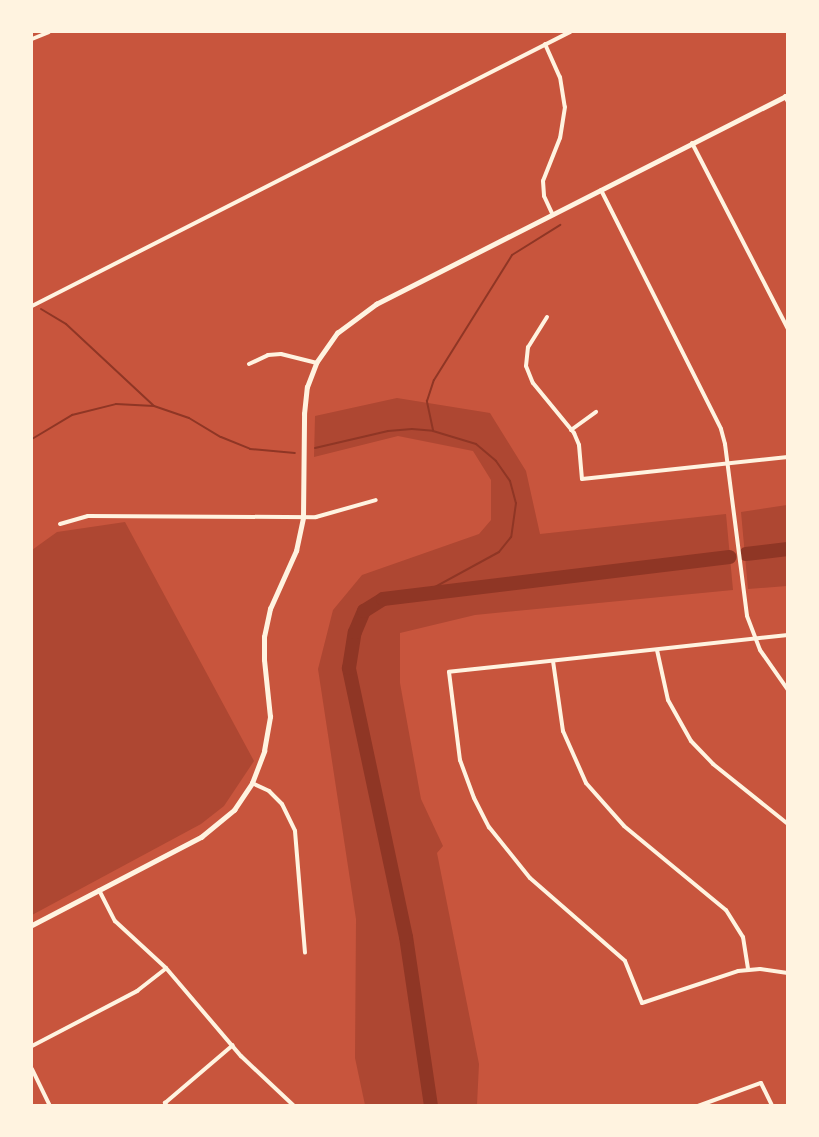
<!DOCTYPE html>
<style>
body{margin:0}
#map{position:relative;width:819px;height:1137px;overflow:hidden;background:#c8553d;font-family:Commissioner,sans-serif}
div>[style]{position:absolute}
.green>*{inset:0;background:#ae4732}
.stream>*{height:2px;margin:-1px;padding:0 1px;transform-origin:1px;border-radius:1px;background:#8f3625}
.river>*{height:14px;margin:-7px;padding:0 7px;transform-origin:7px;border-radius:7px;background:#8f3625}
.minor>*{height:4px;margin:-2px;padding:0 2px;transform-origin:2px;border-radius:2px;background:#fff3e0}
.tertiary>*{height:4.5px;margin:-2.25px;padding:0 2.25px;transform-origin:2.25px;border-radius:2.25px;background:#fff3e0}
span{translate:-50% -50%;white-space:nowrap;text-align:center;line-height:1.15;-webkit-text-stroke:6px #fff3e0;paint-order:stroke}
.frame{position:absolute;inset:0;border:33px solid #fff3e0;pointer-events:none}
</style>
<div id="map">
<div class="green">
<i style="clip-path:polygon(397px 398px,490px 413px,526px 471px,540px 534px,726px 514px,733px 590px,475px 615px,400px 633px,400px 683px,421px 799px,443px 846px,437px 853px,479px 1064px,477px 1105px,365px 1105px,355px 1058px,356px 919px,318px 669px,333px 610px,362px 575px,479px 534px,491px 520px,491px 480px,473px 451px,398px 436px,314px 457px,315px 416px)"></i>
<i style="clip-path:polygon(787px 505px,787px 586px,748px 589px,741px 512px)"></i>
<i style="clip-path:polygon(125px 522px,254px 761px,224px 806px,201px 824px,32px 915px,32px 550px,57px 532px)"></i>
</div>
<div class="stream">
<i style="left:41px;top:309px;width:29px;rotate:31deg"></i>
<i style="left:66px;top:324px;width:120px;rotate:43deg"></i>
<i style="left:433px;top:430px;width:30px;rotate:-102deg"></i>
<i style="left:427px;top:401px;width:22px;rotate:-72deg"></i>
<i style="left:434px;top:380px;width:147px;rotate:-58deg"></i>
<i style="left:512px;top:255px;width:57px;rotate:-32deg"></i>
<i style="left:32px;top:439px;width:47px;rotate:-31deg"></i>
<i style="left:72px;top:415px;width:45px;rotate:-14deg"></i>
<i style="left:116px;top:404px;width:38px;rotate:3deg"></i>
<i style="left:154px;top:406px;width:37px;rotate:19deg"></i>
<i style="left:189px;top:418px;width:37px;rotate:31deg"></i>
<i style="left:221px;top:437px;width:31px;rotate:22deg"></i>
<i style="left:250px;top:449px;width:45px;rotate:5.1deg"></i>
<i style="left:315px;top:448px;width:75px;rotate:-13.1deg"></i>
<i style="left:388px;top:431px;width:24px;rotate:-5deg"></i>
<i style="left:412px;top:429px;width:21px;rotate:5deg"></i>
<i style="left:433px;top:431px;width:45px;rotate:16.8deg"></i>
<i style="left:476px;top:444px;width:26px;rotate:40deg"></i>
<i style="left:496px;top:461px;width:24px;rotate:55deg"></i>
<i style="left:510px;top:481px;width:23px;rotate:75deg"></i>
<i style="left:516px;top:503px;width:34px;rotate:98deg"></i>
<i style="left:511px;top:537px;width:19px;rotate:129deg"></i>
<i style="left:499px;top:552px;width:90px;rotate:151.4deg"></i>
</div>
<div class="river">
<i style="left:746px;top:554px;width:42px;rotate:-6.8deg"></i>
<i style="left:431px;top:1106px;width:171px;rotate:-98.4deg"></i>
<i style="left:406px;top:937px;width:275px;rotate:-102deg"></i>
<i style="left:349px;top:668px;width:36px;rotate:-81deg"></i>
<i style="left:355px;top:632px;width:23px;rotate:-67deg"></i>
<i style="left:364px;top:611px;width:22px;rotate:-32deg"></i>
<i style="left:383px;top:599px;width:349px;rotate:-6.9deg"></i>
</div>
<div class="minor">
<i style="left:32px;top:39px;width:18px;rotate:-22deg"></i>
<i style="left:545px;top:44px;width:36px;rotate:66deg"></i>
<i style="left:560px;top:77px;width:30px;rotate:81deg"></i>
<i style="left:565px;top:107px;width:31px;rotate:99deg"></i>
<i style="left:560px;top:138px;width:46px;rotate:111.6deg"></i>
<i style="left:543px;top:181px;width:15px;rotate:86deg"></i>
<i style="left:544px;top:196px;width:21px;rotate:65deg"></i>
<i style="left:785px;top:96px;width:7px;rotate:63deg"></i>
<i style="left:692px;top:143px;width:209px;rotate:62.7deg"></i>
<i style="left:601px;top:190px;width:267px;rotate:63.3deg"></i>
<i style="left:721px;top:429px;width:16px;rotate:75deg"></i>
<i style="left:725px;top:444px;width:173px;rotate:82.7deg"></i>
<i style="left:747px;top:616px;width:36px;rotate:69deg"></i>
<i style="left:760px;top:650px;width:49px;rotate:55deg"></i>
<i style="left:32px;top:306px;width:604px;rotate:-26.99deg"></i>
<i style="left:547px;top:317px;width:36px;rotate:122deg"></i>
<i style="left:528px;top:347px;width:19px;rotate:96deg"></i>
<i style="left:526px;top:366px;width:18px;rotate:68deg"></i>
<i style="left:533px;top:383px;width:65px;rotate:50.6deg"></i>
<i style="left:574px;top:433px;width:13px;rotate:67deg"></i>
<i style="left:579px;top:445px;width:34px;rotate:85deg"></i>
<i style="left:582px;top:479px;width:207px;rotate:-6.1deg"></i>
<i style="left:249px;top:364px;width:21px;rotate:-25deg"></i>
<i style="left:268px;top:355px;width:13px;rotate:-4deg"></i>
<i style="left:281px;top:354px;width:36px;rotate:14deg"></i>
<i style="left:571px;top:430px;width:31px;rotate:-36deg"></i>
<i style="left:60px;top:524px;width:29px;rotate:-16deg"></i>
<i style="left:88px;top:516px;width:228px;rotate:0.3deg"></i>
<i style="left:316px;top:517px;width:62px;rotate:-15.8deg"></i>
<i style="left:788px;top:635px;width:341px;rotate:173.8deg"></i>
<i style="left:449px;top:672px;width:89px;rotate:82.9deg"></i>
<i style="left:460px;top:760px;width:40px;rotate:69.8deg"></i>
<i style="left:474px;top:798px;width:33px;rotate:63deg"></i>
<i style="left:489px;top:827px;width:65px;rotate:51.2deg"></i>
<i style="left:530px;top:878px;width:126px;rotate:41.1deg"></i>
<i style="left:625px;top:961px;width:45px;rotate:68deg"></i>
<i style="left:642px;top:1003px;width:101px;rotate:-18.4deg"></i>
<i style="left:738px;top:971px;width:22px;rotate:-5deg"></i>
<i style="left:760px;top:969px;width:28px;rotate:8deg"></i>
<i style="left:657px;top:650px;width:51px;rotate:77.6deg"></i>
<i style="left:668px;top:700px;width:47px;rotate:60.7deg"></i>
<i style="left:691px;top:741px;width:32px;rotate:46deg"></i>
<i style="left:713px;top:764px;width:96px;rotate:38.7deg"></i>
<i style="left:553px;top:661px;width:71px;rotate:81.9deg"></i>
<i style="left:563px;top:731px;width:57px;rotate:66.1deg"></i>
<i style="left:586px;top:783px;width:57px;rotate:48.5deg"></i>
<i style="left:624px;top:826px;width:132px;rotate:39.5deg"></i>
<i style="left:726px;top:910px;width:32px;rotate:58deg"></i>
<i style="left:743px;top:937px;width:32px;rotate:81deg"></i>
<i style="left:252px;top:783px;width:19px;rotate:25deg"></i>
<i style="left:269px;top:791px;width:18px;rotate:45deg"></i>
<i style="left:282px;top:804px;width:30px;rotate:64deg"></i>
<i style="left:295px;top:831px;width:122px;rotate:85.3deg"></i>
<i style="left:99px;top:890px;width:35px;rotate:63deg"></i>
<i style="left:115px;top:921px;width:69px;rotate:42.7deg"></i>
<i style="left:166px;top:968px;width:116px;rotate:49.6deg"></i>
<i style="left:241px;top:1056px;width:73px;rotate:43.3deg"></i>
<i style="left:32px;top:1046px;width:119px;rotate:-27.6deg"></i>
<i style="left:137px;top:991px;width:37px;rotate:-38deg"></i>
<i style="left:32px;top:1069px;width:41px;rotate:64.1deg"></i>
<i style="left:167px;top:1106px;width:4px;rotate:-124deg"></i>
<i style="left:165px;top:1103px;width:89px;rotate:-40.5deg"></i>
<i style="left:698px;top:1106px;width:67px;rotate:-20.1deg"></i>
<i style="left:761px;top:1083px;width:25px;rotate:64deg"></i>
</div>
<div class="tertiary">
<i style="left:32px;top:925px;width:191px;rotate:-27.5deg"></i>
<i style="left:201px;top:837px;width:43px;rotate:-39.3deg"></i>
<i style="left:234px;top:810px;width:32px;rotate:-56deg"></i>
<i style="left:252px;top:783px;width:34px;rotate:-69deg"></i>
<i style="left:264px;top:751px;width:35px;rotate:-80deg"></i>
<i style="left:270px;top:717px;width:57px;rotate:-96deg"></i>
<i style="left:264px;top:660px;width:23px;rotate:-90deg"></i>
<i style="left:264px;top:637px;width:29px;rotate:-78deg"></i>
<i style="left:270px;top:609px;width:64px;rotate:-65.9deg"></i>
<i style="left:296px;top:551px;width:35px;rotate:-78deg"></i>
<i style="left:303px;top:517px;width:103px;rotate:-89.4deg"></i>
<i style="left:304px;top:414px;width:27px;rotate:-84deg"></i>
<i style="left:307px;top:387px;width:26px;rotate:-69deg"></i>
<i style="left:316px;top:363px;width:37px;rotate:-55deg"></i>
<i style="left:337px;top:333px;width:49px;rotate:-36.6deg"></i>
<i style="left:376px;top:304px;width:462px;rotate:-26.9deg"></i>
</div>
<div class="frame"></div>
</div>
